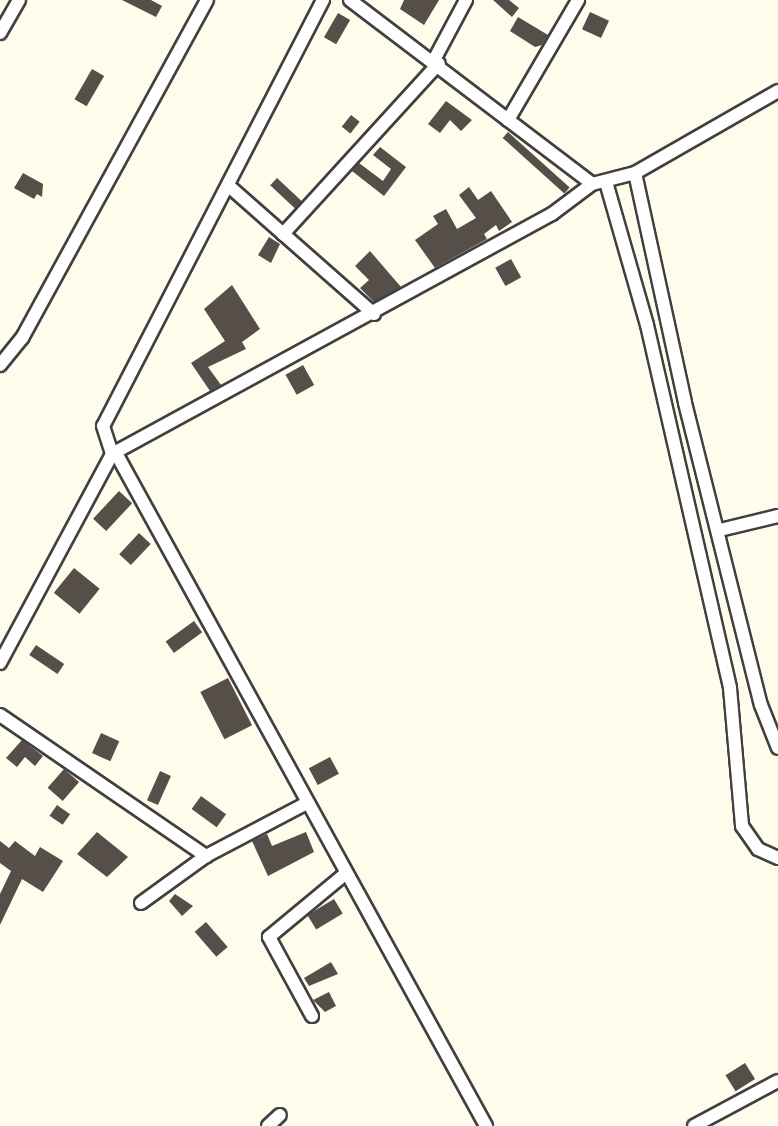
<!DOCTYPE html>
<style>
body{margin:0}
#map{position:relative;width:778px;height:1126px;overflow:hidden;background:#fffcec;font-family:"IBM Plex Serif",serif}
div>[style]{position:absolute}
.building>*{inset:0;background:#554e49;transform-origin:0 0}
.roads{filter:drop-shadow(2px 0 #404040) drop-shadow(-2px 0 #404040) drop-shadow(0 2px #404040) drop-shadow(0 -2px #404040)}
.minor>*{height:12px;margin:-6px;padding:0 6px;transform-origin:6px;border-radius:6px;background:#fff}
span{translate:-50% -50%;white-space:nowrap;text-align:center;line-height:1.15;-webkit-text-stroke:6px #fff;paint-order:stroke}
</style>
<div id="map">
<div class="building">
<i style="clip-path:polygon(122px 0,151px 0,162px 6px,156px 17px)"></i>
<i style="clip-path:polygon(404px 0,439px 0,424px 25px,400px 9px)"></i>
<i style="clip-path:polygon(493px 0,509px 0,519px 8px,512px 17px)"></i>
<i style="left:590px;top:12px;width:21px;height:19px;rotate:25deg"></i>
<i style="left:338px;top:13px;width:14px;height:28px;rotate:30deg"></i>
<i style="clip-path:polygon(518px 17px,548px 35px,542px 45px,535px 47px,510px 31px)"></i>
<i style="left:92px;top:69px;width:14px;height:35px;rotate:30deg"></i>
<i style="clip-path:polygon(446px 101px,472px 120px,461px 131px,450px 120px,440px 133px,428px 124px)"></i>
<i style="left:351px;top:115px;width:11px;height:15px;rotate:38deg"></i>
<i style="left:508px;top:132px;width:83px;height:8px;rotate:42deg"></i>
<i style="clip-path:polygon(380px 147px,406px 167px,384px 196px,352px 171px,359px 163px,383px 181px,391px 169px,373px 155px)"></i>
<i style="clip-path:polygon(23px 173px,43px 184px,42px 197px,37px 194px,34px 199px,14px 188px)"></i>
<i style="left:277px;top:178px;width:34px;height:10px;rotate:43deg"></i>
<i style="clip-path:polygon(469px 187px,478px 200px,491px 191px,512px 222px,499px 231px,496px 225px,484px 234px,487px 239px,435px 268px,415px 240px,438px 224px,433px 216px,446px 209px,457px 229px,476px 218px,459px 195px)"></i>
<i style="clip-path:polygon(269px 237px,280px 244px,271px 263px,258px 255px)"></i>
<i style="clip-path:polygon(370px 251px,401px 287px,374px 302px,360px 288px,369px 280px,355px 266px)"></i>
<i style="left:511px;top:259px;width:21px;height:18px;rotate:61deg"></i>
<i style="clip-path:polygon(232px 285px,260px 329px,242px 342px,246px 349px,208px 367px,221px 385px,210px 391px,191px 363px,225px 341px,204px 309px)"></i>
<i style="left:303px;top:365px;width:23px;height:20px;rotate:61deg"></i>
<i style="left:119px;top:491px;width:18px;height:38px;rotate:43deg"></i>
<i style="left:139px;top:533px;width:16px;height:29px;rotate:43deg"></i>
<i style="left:74px;top:568px;width:33px;height:32px;rotate:39deg"></i>
<i style="left:194px;top:621px;width:14px;height:35px;rotate:54deg"></i>
<i style="left:36px;top:645px;width:34px;height:12px;rotate:34deg"></i>
<i style="left:228px;top:678px;width:53px;height:31px;rotate:63deg"></i>
<i style="left:101px;top:733px;width:20px;height:22px;rotate:24deg"></i>
<i style="clip-path:polygon(22px 740px,43px 756px,35px 766px,25px 757px,17px 767px,6px 758px)"></i>
<i style="left:330px;top:757px;width:19px;height:24px;rotate:62deg"></i>
<i style="left:64px;top:769px;width:20px;height:25px;rotate:41deg"></i>
<i style="left:160px;top:771px;width:12px;height:32px;rotate:24deg"></i>
<i style="left:201px;top:796px;width:31px;height:16px;rotate:36deg"></i>
<i style="left:57px;top:805px;width:16px;height:13px;rotate:35deg"></i>
<i style="clip-path:polygon(97px 832px,128px 857px,107px 877px,77px 854px)"></i>
<i style="clip-path:polygon(306px 832px,314px 852px,268px 876px,252px 841px,267px 834px,272px 846px)"></i>
<i style="clip-path:polygon(0 841px,9px 848px,15px 841px,35px 856px,40px 847px,63px 861px,43px 892px,22px 879px,0 925px,0 894px,11px 871px,0 863px)"></i>
<i style="clip-path:polygon(175px 894px,193px 906px,182px 916px,169px 901px)"></i>
<i style="left:334px;top:899px;width:17px;height:31px;rotate:59deg"></i>
<i style="left:206px;top:922px;width:33px;height:15px;rotate:49deg"></i>
<i style="clip-path:polygon(331px 962px,338px 974px,309px 986px,304px 978px)"></i>
<i style="clip-path:polygon(329px 992px,336px 1006px,325px 1012px,313px 1000px)"></i>
<i style="left:745px;top:1063px;width:19px;height:23px;rotate:58deg"></i>
</div>
<div class="roads">
<div class="minor">
<i style="left:323px;top:0;width:479px;rotate:117.3deg"></i>
<i style="left:103px;top:426px;width:29px;rotate:72deg"></i>
<i style="left:112px;top:454px;width:501px;rotate:-28.61deg"></i>
<i style="left:552px;top:214px;width:50px;rotate:-36.9deg"></i>
<i style="left:350px;top:0;width:304px;rotate:37.2deg"></i>
<i style="left:592px;top:184px;width:44px;rotate:-14.3deg"></i>
<i style="left:635px;top:173px;width:165px;rotate:-29.8deg"></i>
<i style="left:0;top:33px;width:38px;rotate:-60deg"></i>
<i style="left:434px;top:60px;width:68px;rotate:-61.9deg"></i>
<i style="left:508px;top:120px;width:139px;rotate:-59.7deg"></i>
<i style="left:635px;top:173px;width:235px;rotate:77.7deg"></i>
<i style="left:685px;top:403px;width:311px;rotate:75.9deg"></i>
<i style="left:761px;top:705px;width:46px;rotate:68.4deg"></i>
<i style="left:606px;top:182px;width:149px;rotate:74deg"></i>
<i style="left:647px;top:325px;width:372px;rotate:77.1deg"></i>
<i style="left:730px;top:688px;width:139px;rotate:85deg"></i>
<i style="left:742px;top:826px;width:28px;rotate:55deg"></i>
<i style="left:758px;top:849px;width:22px;rotate:24deg"></i>
<i style="left:230px;top:187px;width:192px;rotate:41.4deg"></i>
<i style="left:283px;top:234px;width:231px;rotate:-47.6deg"></i>
<i style="left:0;top:365px;width:35px;rotate:-51deg"></i>
<i style="left:22px;top:338px;width:385px;rotate:-61.3deg"></i>
<i style="left:117px;top:455px;width:766px;rotate:61.19deg"></i>
<i style="left:720px;top:530px;width:60px;rotate:-13.6deg"></i>
<i style="left:0;top:663px;width:237px;rotate:-61.8deg"></i>
<i style="left:0;top:715px;width:250px;rotate:34.4deg"></i>
<i style="left:141px;top:903px;width:80px;rotate:-35.9deg"></i>
<i style="left:206px;top:856px;width:114px;rotate:-27.7deg"></i>
<i style="left:312px;top:1016px;width:90px;rotate:-118.6deg"></i>
<i style="left:269px;top:937px;width:99px;rotate:-39.7deg"></i>
<i style="left:268px;top:1126px;width:16px;rotate:-43deg"></i>
<i style="left:694px;top:1126px;width:95px;rotate:-28.2deg"></i>
</div>
</div>
</div>
